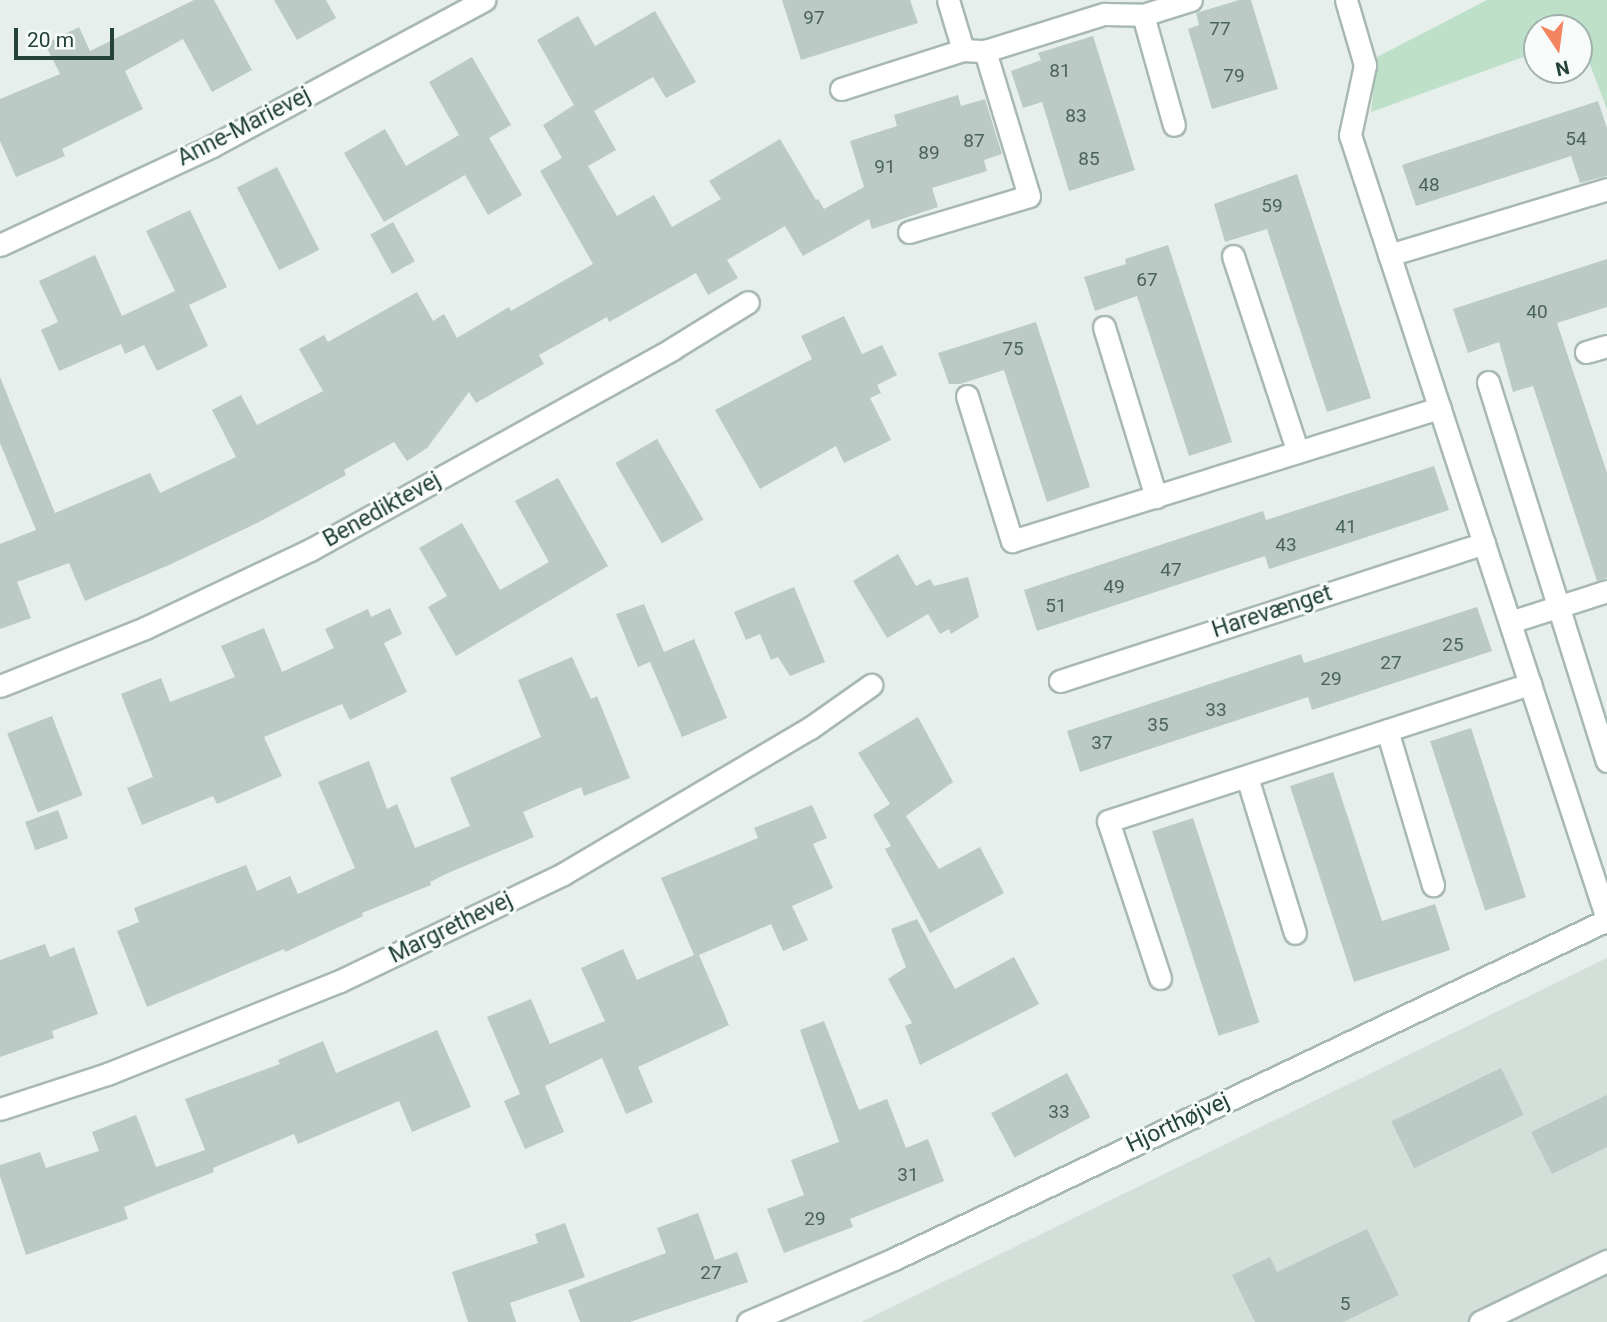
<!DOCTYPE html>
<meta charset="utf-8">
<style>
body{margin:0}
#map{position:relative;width:1607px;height:1322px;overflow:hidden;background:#e6efeb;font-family:Roboto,sans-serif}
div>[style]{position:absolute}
.built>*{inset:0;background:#d4dfda}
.green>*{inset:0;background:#bfe0c8}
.building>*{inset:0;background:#bbcac4;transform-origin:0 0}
.roads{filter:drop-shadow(2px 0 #a8b8b2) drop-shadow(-2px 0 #a8b8b2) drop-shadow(0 2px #a8b8b2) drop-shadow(0 -2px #a8b8b2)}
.street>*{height:21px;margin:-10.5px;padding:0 10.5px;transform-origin:10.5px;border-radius:10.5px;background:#fff}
span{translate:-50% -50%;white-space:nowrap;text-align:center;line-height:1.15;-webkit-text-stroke:6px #f7fbf9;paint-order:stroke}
.number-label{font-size:19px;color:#4a645c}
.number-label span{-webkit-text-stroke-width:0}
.street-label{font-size:23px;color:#24423a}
.north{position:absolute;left:1523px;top:14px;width:70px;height:70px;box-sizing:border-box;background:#f7fbf9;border:2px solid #a3b1ad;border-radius:50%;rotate:167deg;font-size:19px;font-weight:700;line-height:28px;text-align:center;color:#24423a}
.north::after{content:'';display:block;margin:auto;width:24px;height:32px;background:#f4845f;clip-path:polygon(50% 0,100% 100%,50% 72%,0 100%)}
.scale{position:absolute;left:14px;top:28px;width:100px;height:32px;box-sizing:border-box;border:4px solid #24423a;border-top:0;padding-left:9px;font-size:21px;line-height:24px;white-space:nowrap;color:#24423a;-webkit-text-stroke:5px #f7fbf9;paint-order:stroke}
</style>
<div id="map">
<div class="built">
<i style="clip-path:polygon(1607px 958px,1607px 1322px,861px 1322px)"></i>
</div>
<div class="green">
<i style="clip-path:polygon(1487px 0,1607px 0,1607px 109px,1579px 36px,1579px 28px,1537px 28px,1537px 52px,1371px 112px,1377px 57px)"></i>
</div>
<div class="building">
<i style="clip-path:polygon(194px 0,214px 0,252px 70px,212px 92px,183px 39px,125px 71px,143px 109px,62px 149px,65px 156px,16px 177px,0 141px,0 99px,60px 74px,45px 44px,79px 27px,90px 51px)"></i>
<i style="clip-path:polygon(274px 0,326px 0,336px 18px,297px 40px)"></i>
<i style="clip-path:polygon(782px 0,910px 0,918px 23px,801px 60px)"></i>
<i style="clip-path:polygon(1239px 0,1251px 0,1278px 89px,1212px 109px,1188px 29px,1199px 25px,1196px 13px)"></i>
<i style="clip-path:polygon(655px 11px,696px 82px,666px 98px,653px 77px,594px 111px,616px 150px,588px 166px,617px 216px,654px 195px,672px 227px,721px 199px,709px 181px,780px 139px,816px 200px,818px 199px,824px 209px,864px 187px,850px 141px,897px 126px,894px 115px,958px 95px,961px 106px,985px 99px,1002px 154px,984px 160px,987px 171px,932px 188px,938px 207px,872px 229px,869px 219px,803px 256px,785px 226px,727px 260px,738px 278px,708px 295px,696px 273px,609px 322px,607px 317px,539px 355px,544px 364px,476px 403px,469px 392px,427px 448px,407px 461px,394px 442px,344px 470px,346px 475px,259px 522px,171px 564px,85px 601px,69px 563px,17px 582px,31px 618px,0 629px,0 544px,36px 530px,0 443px,0 377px,55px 513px,150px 473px,160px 493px,236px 457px,212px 410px,241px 395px,257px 425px,323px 391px,299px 349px,324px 335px,328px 342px,417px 292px,433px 321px,444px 314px,457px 338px,509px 307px,511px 311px,593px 264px,540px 171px,562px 158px,543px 125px,574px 105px,537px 40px,578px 16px,595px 46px)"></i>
<i style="clip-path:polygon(1093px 36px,1135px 170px,1069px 191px,1042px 102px,1023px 108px,1011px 71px,1041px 60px,1038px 53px)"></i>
<i style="clip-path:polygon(472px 57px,511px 125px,489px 138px,522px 195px,488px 215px,465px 175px,384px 222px,344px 153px,385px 129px,406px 166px,459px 135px,429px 82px)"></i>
<i style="clip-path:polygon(1598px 101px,1607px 128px,1607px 176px,1580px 183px,1571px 156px,1416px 206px,1402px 165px)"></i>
<i style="left:277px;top:167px;width:93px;height:45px;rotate:63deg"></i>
<i style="clip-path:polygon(1297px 174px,1371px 398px,1327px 412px,1267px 229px,1225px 242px,1214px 204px)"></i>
<i style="clip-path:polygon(190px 210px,227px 287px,189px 305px,208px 346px,157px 371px,144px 345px,125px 354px,121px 344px,59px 371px,41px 330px,58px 322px,39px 281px,95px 255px,122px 316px,175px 291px,146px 231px)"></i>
<i style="left:393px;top:222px;width:45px;height:26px;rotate:61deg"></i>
<i style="clip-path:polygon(1168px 245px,1232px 442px,1189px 456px,1137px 296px,1095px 311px,1084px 277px,1126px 264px,1125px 259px)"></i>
<i style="clip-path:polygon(1607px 259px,1607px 307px,1557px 323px,1607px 473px,1607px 578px,1597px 581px,1533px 386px,1513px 392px,1499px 342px,1468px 353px,1453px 309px)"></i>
<i style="clip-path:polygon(844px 316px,862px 354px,882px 345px,897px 375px,877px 385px,881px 393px,870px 398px,891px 440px,844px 463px,836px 446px,760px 489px,715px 410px,812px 359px,801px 336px)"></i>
<i style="clip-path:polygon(1036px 322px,1090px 487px,1047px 502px,1004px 370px,960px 384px,949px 384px,938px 353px)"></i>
<i style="left:657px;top:439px;width:93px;height:48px;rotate:60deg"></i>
<i style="clip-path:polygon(1434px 466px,1449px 510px,1269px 569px,1265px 556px,1037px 631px,1024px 590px,1263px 511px,1266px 520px)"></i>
<i style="clip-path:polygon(558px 478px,608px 566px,456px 656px,428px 607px,447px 596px,419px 548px,462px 523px,500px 590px,549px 562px,515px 501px)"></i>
<i style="clip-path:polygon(898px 554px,916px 586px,930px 579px,934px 586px,968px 577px,979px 617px,951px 634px,949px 629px,940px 634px,928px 614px,887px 638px,853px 581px)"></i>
<i style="clip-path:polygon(794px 587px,825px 662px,790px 676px,778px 657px,771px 660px,760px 634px,746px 640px,734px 612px)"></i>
<i style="clip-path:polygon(644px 604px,664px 652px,694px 639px,727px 718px,682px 737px,650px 662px,638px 667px,616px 614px)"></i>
<i style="clip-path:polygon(1477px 607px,1492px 651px,1312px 710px,1308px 697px,1080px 772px,1067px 731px,1301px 654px,1304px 663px)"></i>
<i style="clip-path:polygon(390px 608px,402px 634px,384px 643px,407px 692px,350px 720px,342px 704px,264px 737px,282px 776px,217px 804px,213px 796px,142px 825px,127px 788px,153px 777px,121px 694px,161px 678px,170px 702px,235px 677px,221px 646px,264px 628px,282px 672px,334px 648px,325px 629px,368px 609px,371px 617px)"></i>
<i style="clip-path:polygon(572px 657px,591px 699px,597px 696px,630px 778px,584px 796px,581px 787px,523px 812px,534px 837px,448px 873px,430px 882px,431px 885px,362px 913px,363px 916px,285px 952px,284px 949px,147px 1007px,117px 931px,139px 922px,134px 908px,246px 865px,257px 891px,290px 876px,298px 894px,355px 868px,318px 782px,369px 761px,387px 809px,397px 804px,415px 848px,470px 826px,450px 778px,541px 737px,518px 680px)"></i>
<i style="left:52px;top:716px;width:85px;height:48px;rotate:69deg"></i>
<i style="clip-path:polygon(918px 717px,953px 782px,906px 816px,939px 869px,980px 847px,1004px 893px,930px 933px,885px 849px,891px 846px,873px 815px,890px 804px,858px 753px)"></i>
<i style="left:1471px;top:728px;width:178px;height:43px;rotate:72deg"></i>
<i style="clip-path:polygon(1333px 772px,1382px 921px,1435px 904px,1450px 950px,1354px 982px,1290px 786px)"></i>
<i style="clip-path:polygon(812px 805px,827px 838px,813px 844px,833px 888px,792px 906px,808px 940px,783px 951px,771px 924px,699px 955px,729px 1025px,638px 1067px,653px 1102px,626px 1114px,602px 1058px,545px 1086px,564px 1132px,525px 1149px,504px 1101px,520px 1094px,487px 1017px,531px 999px,550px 1044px,605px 1021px,581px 968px,623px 949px,637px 980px,694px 955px,661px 878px,758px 838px,754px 828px)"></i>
<i style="left:58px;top:810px;width:30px;height:35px;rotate:70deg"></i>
<i style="left:1193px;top:818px;width:215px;height:43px;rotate:72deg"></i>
<i style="clip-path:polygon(917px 919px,955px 989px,1014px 957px,1039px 1004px,920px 1065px,905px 1026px,912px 1023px,888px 979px,906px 967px,891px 929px)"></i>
<i style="clip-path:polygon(45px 944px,50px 957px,74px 947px,98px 1014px,52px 1031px,54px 1038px,0 1057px,0 960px)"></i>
<i style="clip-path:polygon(824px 1021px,859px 1110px,887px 1099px,906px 1148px,928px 1139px,944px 1181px,850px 1219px,853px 1227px,784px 1253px,767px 1209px,804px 1195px,791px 1160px,839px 1142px,800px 1030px)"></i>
<i style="clip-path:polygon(437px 1030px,471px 1107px,412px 1132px,399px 1101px,298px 1144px,294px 1134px,213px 1168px,214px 1172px,124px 1207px,128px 1219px,26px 1255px,0 1176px,0 1165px,40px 1152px,46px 1168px,99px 1151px,92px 1132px,136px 1115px,156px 1167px,205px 1150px,185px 1099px,280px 1064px,278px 1060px,323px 1041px,336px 1073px)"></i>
<i style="left:1501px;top:1068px;width:52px;height:122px;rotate:64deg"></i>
<i style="left:1067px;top:1073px;width:50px;height:86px;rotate:62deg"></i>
<i style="clip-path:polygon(1607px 1095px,1607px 1147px,1552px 1174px,1531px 1132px)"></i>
<i style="clip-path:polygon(698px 1213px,715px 1260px,737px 1252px,748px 1282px,630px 1322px,580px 1322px,568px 1290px,666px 1253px,657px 1228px)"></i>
<i style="clip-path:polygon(565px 1223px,585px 1277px,510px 1303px,516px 1322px,468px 1322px,452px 1272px,538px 1243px,535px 1234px)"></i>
<i style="clip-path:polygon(1367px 1229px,1399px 1295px,1343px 1322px,1255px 1322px,1232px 1275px,1270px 1257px,1277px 1272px)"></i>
</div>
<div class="roads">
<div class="street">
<i style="left:948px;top:0;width:52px;rotate:73.3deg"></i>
<i style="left:1346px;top:0;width:68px;rotate:73.7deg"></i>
<i style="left:1365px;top:65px;width:72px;rotate:102.1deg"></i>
<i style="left:1350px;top:135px;width:825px;rotate:71.85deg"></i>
<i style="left:1143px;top:15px;width:114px;rotate:74.3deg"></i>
<i style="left:841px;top:89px;width:128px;rotate:-17.7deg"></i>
<i style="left:963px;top:50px;width:22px;rotate:3deg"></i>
<i style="left:985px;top:51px;width:125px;rotate:-17.3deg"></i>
<i style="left:1104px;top:14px;width:39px;rotate:1deg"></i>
<i style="left:1143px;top:15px;width:50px;rotate:-17.4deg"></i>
<i style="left:909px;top:232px;width:125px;rotate:-16.7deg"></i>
<i style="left:1029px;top:196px;width:152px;rotate:-106.9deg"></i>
<i style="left:0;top:245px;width:234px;rotate:-25deg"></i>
<i style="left:212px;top:146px;width:309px;rotate:-28.2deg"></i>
<i style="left:1389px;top:255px;width:228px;rotate:-16.8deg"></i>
<i style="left:1233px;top:256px;width:206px;rotate:71.7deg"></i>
<i style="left:1104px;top:327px;width:178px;rotate:73deg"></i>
<i style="left:1586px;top:352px;width:22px;rotate:-16deg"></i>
<i style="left:1488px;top:382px;width:397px;rotate:72.6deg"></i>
<i style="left:967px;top:396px;width:152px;rotate:72.8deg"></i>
<i style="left:1012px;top:541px;width:448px;rotate:-17.3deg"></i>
<i style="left:1510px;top:622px;width:102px;rotate:-17.7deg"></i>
<i style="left:1060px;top:681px;width:446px;rotate:-18deg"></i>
<i style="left:0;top:686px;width:156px;rotate:-21.8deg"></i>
<i style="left:145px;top:628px;width:183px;rotate:-25.3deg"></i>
<i style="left:310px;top:550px;width:414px;rotate:-29deg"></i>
<i style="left:672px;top:349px;width:89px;rotate:-31.7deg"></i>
<i style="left:1387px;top:730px;width:162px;rotate:73.5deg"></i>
<i style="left:1247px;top:777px;width:163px;rotate:72.9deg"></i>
<i style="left:1160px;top:978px;width:165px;rotate:-108.3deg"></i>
<i style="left:1108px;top:821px;width:444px;rotate:-18deg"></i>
<i style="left:0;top:1109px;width:113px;rotate:-18.1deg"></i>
<i style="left:107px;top:1074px;width:251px;rotate:-21.8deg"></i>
<i style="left:340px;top:981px;width:247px;rotate:-25.6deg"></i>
<i style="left:563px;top:874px;width:287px;rotate:-30.6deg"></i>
<i style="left:810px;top:728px;width:75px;rotate:-35.2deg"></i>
<i style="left:748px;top:1322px;width:159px;rotate:-23.3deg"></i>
<i style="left:894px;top:1259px;width:789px;rotate:-25.43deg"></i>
<i style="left:1480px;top:1322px;width:141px;rotate:-25.7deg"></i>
</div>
</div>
<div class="number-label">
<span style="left:814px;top:18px">97</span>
<span style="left:1220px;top:29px">77</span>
<span style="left:1060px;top:71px">81</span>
<span style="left:1234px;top:76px">79</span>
<span style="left:1076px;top:116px">83</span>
<span style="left:1576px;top:139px">54</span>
<span style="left:974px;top:141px">87</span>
<span style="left:929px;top:153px">89</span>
<span style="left:1089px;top:159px">85</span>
<span style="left:885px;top:167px">91</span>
<span style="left:1429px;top:185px">48</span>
<span style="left:1272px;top:206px">59</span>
<span style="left:1147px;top:280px">67</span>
<span style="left:1537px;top:312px">40</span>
<span style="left:1013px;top:349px">75</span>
<span style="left:1346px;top:527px">41</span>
<span style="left:1286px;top:545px">43</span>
<span style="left:1171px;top:570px">47</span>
<span style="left:1114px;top:587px">49</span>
<span style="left:1056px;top:606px">51</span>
<span style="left:1453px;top:645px">25</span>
<span style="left:1391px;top:663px">27</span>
<span style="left:1331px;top:679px">29</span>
<span style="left:1216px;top:710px">33</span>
<span style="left:1158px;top:725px">35</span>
<span style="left:1102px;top:743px">37</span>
<span style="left:1059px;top:1112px">33</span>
<span style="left:908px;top:1175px">31</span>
<span style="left:815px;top:1219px">29</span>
<span style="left:711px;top:1273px">27</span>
<span style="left:1345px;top:1304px">5</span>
</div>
<div class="street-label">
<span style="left:244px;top:127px;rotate:-27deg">Anne-Marievej</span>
<span style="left:382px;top:510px;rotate:-29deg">Benediktevej</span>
<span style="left:1272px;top:612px;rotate:-18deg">Harevænget</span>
<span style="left:451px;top:928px;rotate:-26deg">Margrethevej</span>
<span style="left:1178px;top:1123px;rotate:-25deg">Hjorthøjvej</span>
</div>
<div class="north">N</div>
<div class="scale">20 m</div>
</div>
